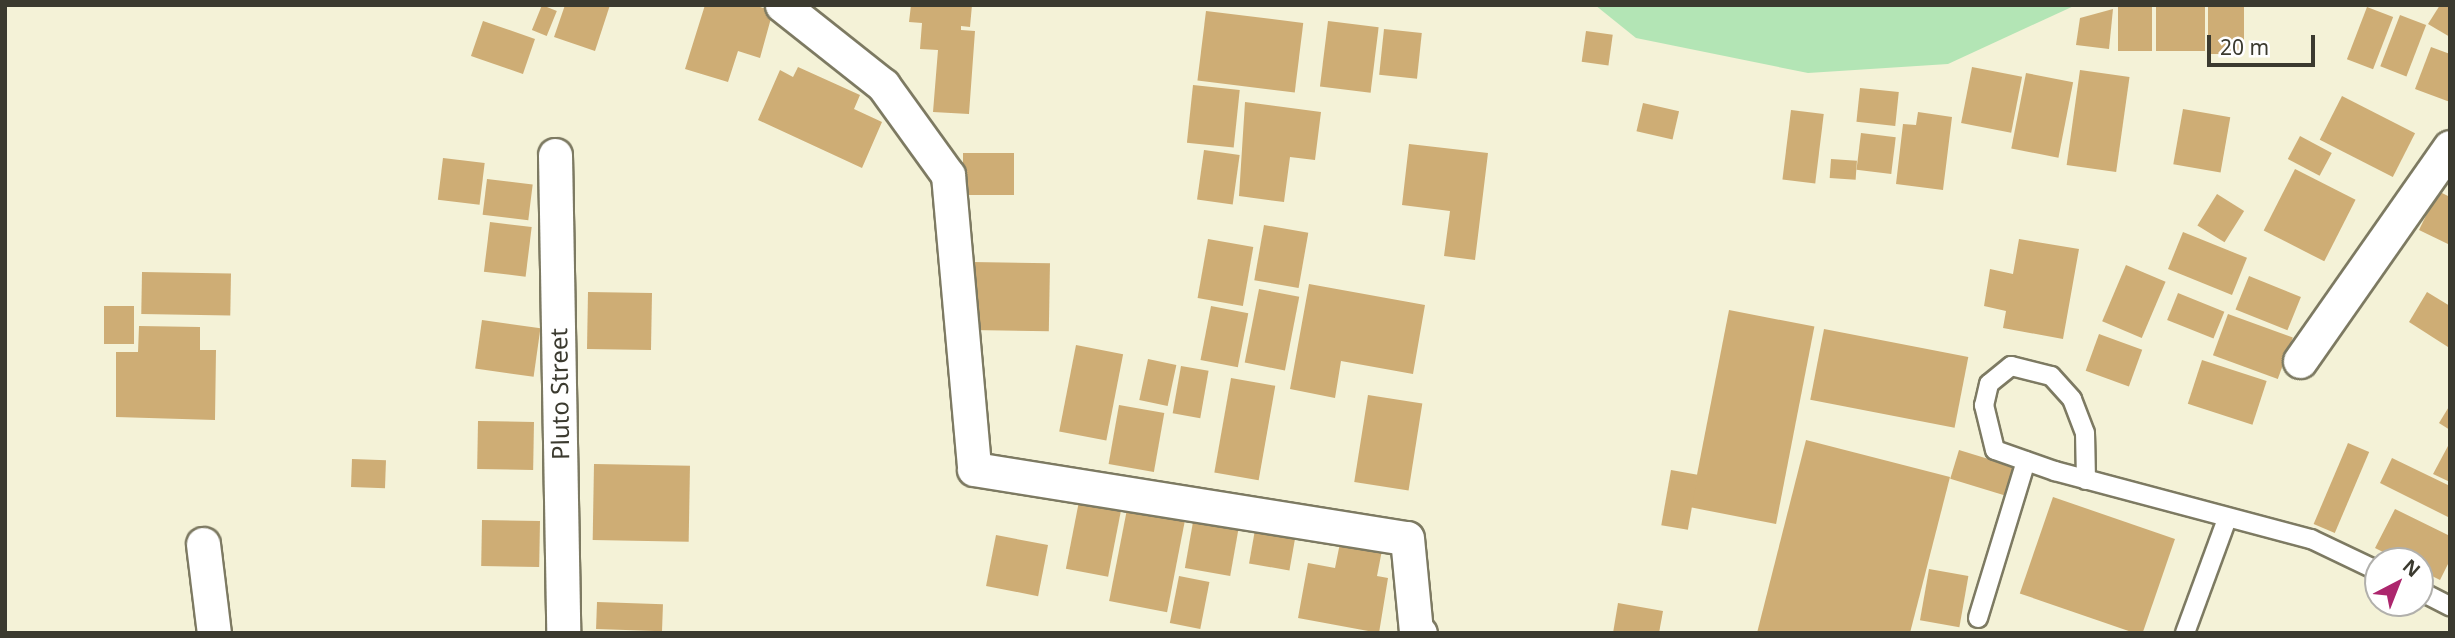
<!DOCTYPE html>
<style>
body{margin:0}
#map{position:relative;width:2455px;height:638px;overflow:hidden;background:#f4f2d7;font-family:"Noto Sans",sans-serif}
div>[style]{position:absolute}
.water>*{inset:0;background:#b3e5b5}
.building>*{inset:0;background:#cead75;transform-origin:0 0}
.roads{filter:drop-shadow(2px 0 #7d7a62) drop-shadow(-2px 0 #7d7a62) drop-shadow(0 2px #7d7a62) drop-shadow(0 -2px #7d7a62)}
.lane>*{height:18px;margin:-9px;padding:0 9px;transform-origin:9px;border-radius:9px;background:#fff}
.street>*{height:33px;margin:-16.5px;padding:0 16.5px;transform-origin:16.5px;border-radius:16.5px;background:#fff}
span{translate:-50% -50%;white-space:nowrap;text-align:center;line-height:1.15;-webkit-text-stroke:7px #fff;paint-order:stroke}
.street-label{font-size:24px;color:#3b3a2f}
.frame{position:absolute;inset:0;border:7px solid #3b3a2f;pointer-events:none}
.north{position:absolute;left:2364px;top:547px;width:70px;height:70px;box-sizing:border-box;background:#fff;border:2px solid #b1b0ac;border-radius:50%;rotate:42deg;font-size:19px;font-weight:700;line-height:28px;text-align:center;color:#3b3a2f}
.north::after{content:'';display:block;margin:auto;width:24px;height:32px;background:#ac266d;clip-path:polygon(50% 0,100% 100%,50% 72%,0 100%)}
.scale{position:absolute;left:2207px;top:35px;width:108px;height:32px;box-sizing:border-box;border:4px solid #3b3a2f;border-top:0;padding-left:9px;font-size:21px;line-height:24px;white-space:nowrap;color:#3b3a2f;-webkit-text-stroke:5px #fff;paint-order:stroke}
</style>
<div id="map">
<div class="water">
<i style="clip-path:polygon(1595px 5px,2076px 5px,1948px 64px,1808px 73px,1636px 38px)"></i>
</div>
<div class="building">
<i style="left:542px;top:5px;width:16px;height:27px;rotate:22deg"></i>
<i style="clip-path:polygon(565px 5px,610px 5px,595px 51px,554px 37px)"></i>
<i style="clip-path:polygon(705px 5px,754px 5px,773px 11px,760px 58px,738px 51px,728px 82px,685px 69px)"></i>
<i style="clip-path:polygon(911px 5px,972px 5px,970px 27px,961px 26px,961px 30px,975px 31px,969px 114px,933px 112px,938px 50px,920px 49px,922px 23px,909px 22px)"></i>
<i style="left:2118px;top:5px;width:34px;height:46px"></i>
<i style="left:2156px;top:5px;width:49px;height:46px"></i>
<i style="left:2208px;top:5px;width:36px;height:49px"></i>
<i style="clip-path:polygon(2440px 5px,2450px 5px,2450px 37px,2428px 24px)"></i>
<i style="left:2367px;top:7px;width:28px;height:56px;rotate:21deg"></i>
<i style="clip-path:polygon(2113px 9px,2109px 49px,2076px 45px,2080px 18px)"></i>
<i style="left:1206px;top:11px;width:98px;height:70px;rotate:7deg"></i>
<i style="left:2400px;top:15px;width:28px;height:55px;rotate:21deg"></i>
<i style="left:483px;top:21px;width:55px;height:37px;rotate:19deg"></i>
<i style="left:1328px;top:21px;width:51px;height:66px;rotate:7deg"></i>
<i style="left:1384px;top:29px;width:38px;height:46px;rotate:6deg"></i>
<i style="left:1586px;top:31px;width:27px;height:31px;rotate:8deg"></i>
<i style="clip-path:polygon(2431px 47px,2450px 54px,2450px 102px,2415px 89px)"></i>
<i style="clip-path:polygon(798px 67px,860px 95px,854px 109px,882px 122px,862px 168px,758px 120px,780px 70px,793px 77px)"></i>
<i style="left:1972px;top:67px;width:51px;height:57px;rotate:11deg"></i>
<i style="left:2080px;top:70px;width:50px;height:96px;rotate:8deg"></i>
<i style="left:2026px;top:73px;width:48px;height:77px;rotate:11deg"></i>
<i style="left:1193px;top:85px;width:47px;height:58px;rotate:6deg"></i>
<i style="left:1860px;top:88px;width:39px;height:34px;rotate:6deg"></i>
<i style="left:2342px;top:96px;width:82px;height:49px;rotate:27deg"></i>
<i style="clip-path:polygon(1245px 102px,1321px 112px,1315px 160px,1290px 157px,1284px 202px,1239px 196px)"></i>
<i style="left:1643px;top:103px;width:37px;height:29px;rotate:13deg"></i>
<i style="left:2183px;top:109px;width:48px;height:56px;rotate:10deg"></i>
<i style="left:1791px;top:110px;width:33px;height:70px;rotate:7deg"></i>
<i style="clip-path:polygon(1918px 112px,1952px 117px,1943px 190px,1896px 184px,1903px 124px,1916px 125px)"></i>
<i style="left:1861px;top:133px;width:35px;height:37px;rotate:7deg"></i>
<i style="left:2300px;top:136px;width:36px;height:26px;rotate:28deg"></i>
<i style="clip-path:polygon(1409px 144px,1488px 153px,1475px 260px,1444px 256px,1450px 211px,1402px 205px)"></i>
<i style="left:1204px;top:150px;width:36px;height:50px;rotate:8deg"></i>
<i style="left:963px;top:153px;width:51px;height:42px"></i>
<i style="left:443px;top:158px;width:42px;height:42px;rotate:7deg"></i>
<i style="left:1831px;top:159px;width:26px;height:19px;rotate:4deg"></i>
<i style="left:2295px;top:169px;width:68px;height:69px;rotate:27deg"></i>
<i style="left:487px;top:179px;width:46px;height:36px;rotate:7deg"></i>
<i style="clip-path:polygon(2438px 191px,2450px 197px,2450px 245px,2419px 230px)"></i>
<i style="left:2217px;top:194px;width:32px;height:37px;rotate:32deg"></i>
<i style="left:490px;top:222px;width:42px;height:50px;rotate:7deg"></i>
<i style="left:1264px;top:225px;width:45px;height:56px;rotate:10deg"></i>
<i style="left:2183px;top:232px;width:69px;height:40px;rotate:22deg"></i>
<i style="left:1208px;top:239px;width:46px;height:60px;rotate:10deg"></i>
<i style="clip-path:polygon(2019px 239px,2079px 249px,2063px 339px,2003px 328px,2006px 311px,1984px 306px,1990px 269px,2013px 274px)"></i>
<i style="left:972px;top:262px;width:78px;height:68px;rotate:1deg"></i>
<i style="left:2126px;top:265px;width:43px;height:61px;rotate:23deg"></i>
<i style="left:142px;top:272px;width:89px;height:42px;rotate:1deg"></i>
<i style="left:2249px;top:276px;width:56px;height:36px;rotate:22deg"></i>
<i style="clip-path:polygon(1309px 284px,1425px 305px,1413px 374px,1341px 361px,1335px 398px,1290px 389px)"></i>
<i style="left:1259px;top:289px;width:41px;height:75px;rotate:11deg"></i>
<i style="left:588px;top:292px;width:64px;height:57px;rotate:1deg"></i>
<i style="clip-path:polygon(2427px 292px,2450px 306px,2448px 347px,2409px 322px)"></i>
<i style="left:2178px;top:293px;width:50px;height:29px;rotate:22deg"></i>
<i style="left:104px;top:306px;width:30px;height:38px"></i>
<i style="left:1211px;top:306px;width:38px;height:55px;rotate:11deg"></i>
<i style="left:1729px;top:310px;width:87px;height:201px;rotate:11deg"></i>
<i style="left:2228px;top:314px;width:69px;height:44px;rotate:20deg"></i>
<i style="left:482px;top:320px;width:59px;height:49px;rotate:8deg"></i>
<i style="clip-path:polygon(139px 326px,200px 327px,200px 350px,216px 350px,215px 420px,116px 417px,116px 352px,138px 352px)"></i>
<i style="left:1824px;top:329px;width:147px;height:72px;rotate:11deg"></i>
<i style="left:2099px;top:334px;width:46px;height:39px;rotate:20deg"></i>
<i style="left:1076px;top:345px;width:48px;height:88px;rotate:11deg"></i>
<i style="left:1148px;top:359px;width:29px;height:42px;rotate:12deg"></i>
<i style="left:2202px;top:360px;width:68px;height:46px;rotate:18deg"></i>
<i style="left:1181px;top:366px;width:28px;height:48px;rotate:10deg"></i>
<i style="left:1231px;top:378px;width:45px;height:96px;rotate:10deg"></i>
<i style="left:1368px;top:395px;width:55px;height:88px;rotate:9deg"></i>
<i style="left:1119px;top:405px;width:46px;height:60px;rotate:10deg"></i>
<i style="clip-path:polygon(2450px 405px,2450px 430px,2439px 423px)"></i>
<i style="left:478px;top:421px;width:56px;height:48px;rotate:1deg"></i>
<i style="clip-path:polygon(1806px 440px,1950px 477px,1910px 633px,1757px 633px)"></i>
<i style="left:2348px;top:443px;width:23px;height:88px;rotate:23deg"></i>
<i style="clip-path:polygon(2448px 446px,2450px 447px,2450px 482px,2433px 474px)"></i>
<i style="left:1959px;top:450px;width:59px;height:30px;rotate:17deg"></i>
<i style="clip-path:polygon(2392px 458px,2450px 486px,2450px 518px,2380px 483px)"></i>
<i style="left:352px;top:459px;width:34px;height:28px;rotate:2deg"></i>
<i style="left:594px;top:464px;width:96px;height:76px;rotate:1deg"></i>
<i style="left:1671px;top:470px;width:27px;height:56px;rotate:10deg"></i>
<i style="left:1080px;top:496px;width:43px;height:74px;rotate:11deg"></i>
<i style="left:2053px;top:497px;width:129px;height:102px;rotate:19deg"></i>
<i style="left:1129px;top:499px;width:59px;height:104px;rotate:11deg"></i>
<i style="left:1196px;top:505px;width:46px;height:64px;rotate:10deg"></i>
<i style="clip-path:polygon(2395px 509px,2450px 536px,2450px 560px,2440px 580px,2420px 570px,2420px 561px,2401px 561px,2375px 548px)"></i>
<i style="left:482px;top:520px;width:58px;height:46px;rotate:1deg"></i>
<i style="left:1256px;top:524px;width:41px;height:40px;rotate:10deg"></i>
<i style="left:996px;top:535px;width:53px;height:52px;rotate:11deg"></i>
<i style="clip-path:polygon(1341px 538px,1383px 545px,1377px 576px,1388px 578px,1379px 633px,1298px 618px,1308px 563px,1335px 568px)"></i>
<i style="left:1929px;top:569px;width:40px;height:52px;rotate:10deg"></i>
<i style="left:1179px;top:576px;width:31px;height:48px;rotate:11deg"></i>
<i style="left:597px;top:602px;width:66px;height:27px;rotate:2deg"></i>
<i style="clip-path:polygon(1618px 603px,1663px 611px,1659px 633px,1613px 633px)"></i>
</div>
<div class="roads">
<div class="lane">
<i style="left:2086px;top:480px;width:47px;rotate:-91.2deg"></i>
<i style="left:2085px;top:433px;width:36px;rotate:-111deg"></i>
<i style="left:2072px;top:399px;width:31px;rotate:-132deg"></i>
<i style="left:2051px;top:376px;width:41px;rotate:-166deg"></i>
<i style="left:2011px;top:366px;width:28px;rotate:141deg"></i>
<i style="left:1989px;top:384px;width:22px;rotate:103deg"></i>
<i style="left:1984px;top:405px;width:46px;rotate:76.3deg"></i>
<i style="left:1995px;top:450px;width:64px;rotate:19.3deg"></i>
<i style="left:2055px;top:471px;width:265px;rotate:14.9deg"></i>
<i style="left:2311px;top:539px;width:74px;rotate:25.5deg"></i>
<i style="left:2420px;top:591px;width:34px;rotate:27deg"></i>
<i style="left:1978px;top:618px;width:164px;rotate:-73deg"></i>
<i style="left:2185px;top:633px;width:121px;rotate:-69.8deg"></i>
</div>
<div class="street">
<i style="left:782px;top:5px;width:129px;rotate:38.4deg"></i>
<i style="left:883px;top:85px;width:111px;rotate:54.2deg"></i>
<i style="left:948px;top:175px;width:295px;rotate:84.9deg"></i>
<i style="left:974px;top:469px;width:438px;rotate:9.1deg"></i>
<i style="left:1407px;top:538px;width:94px;rotate:84.5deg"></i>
<i style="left:1416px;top:632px;width:4px;rotate:14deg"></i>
<i style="left:555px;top:155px;width:478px;rotate:89deg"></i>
<i style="left:2300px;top:361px;width:261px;rotate:-55deg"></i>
<i style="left:203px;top:544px;width:90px;rotate:83deg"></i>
</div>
</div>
<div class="street-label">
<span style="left:559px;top:394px;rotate:-91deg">Pluto Street</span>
</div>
<div class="frame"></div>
<div class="north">N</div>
<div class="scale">20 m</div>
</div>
